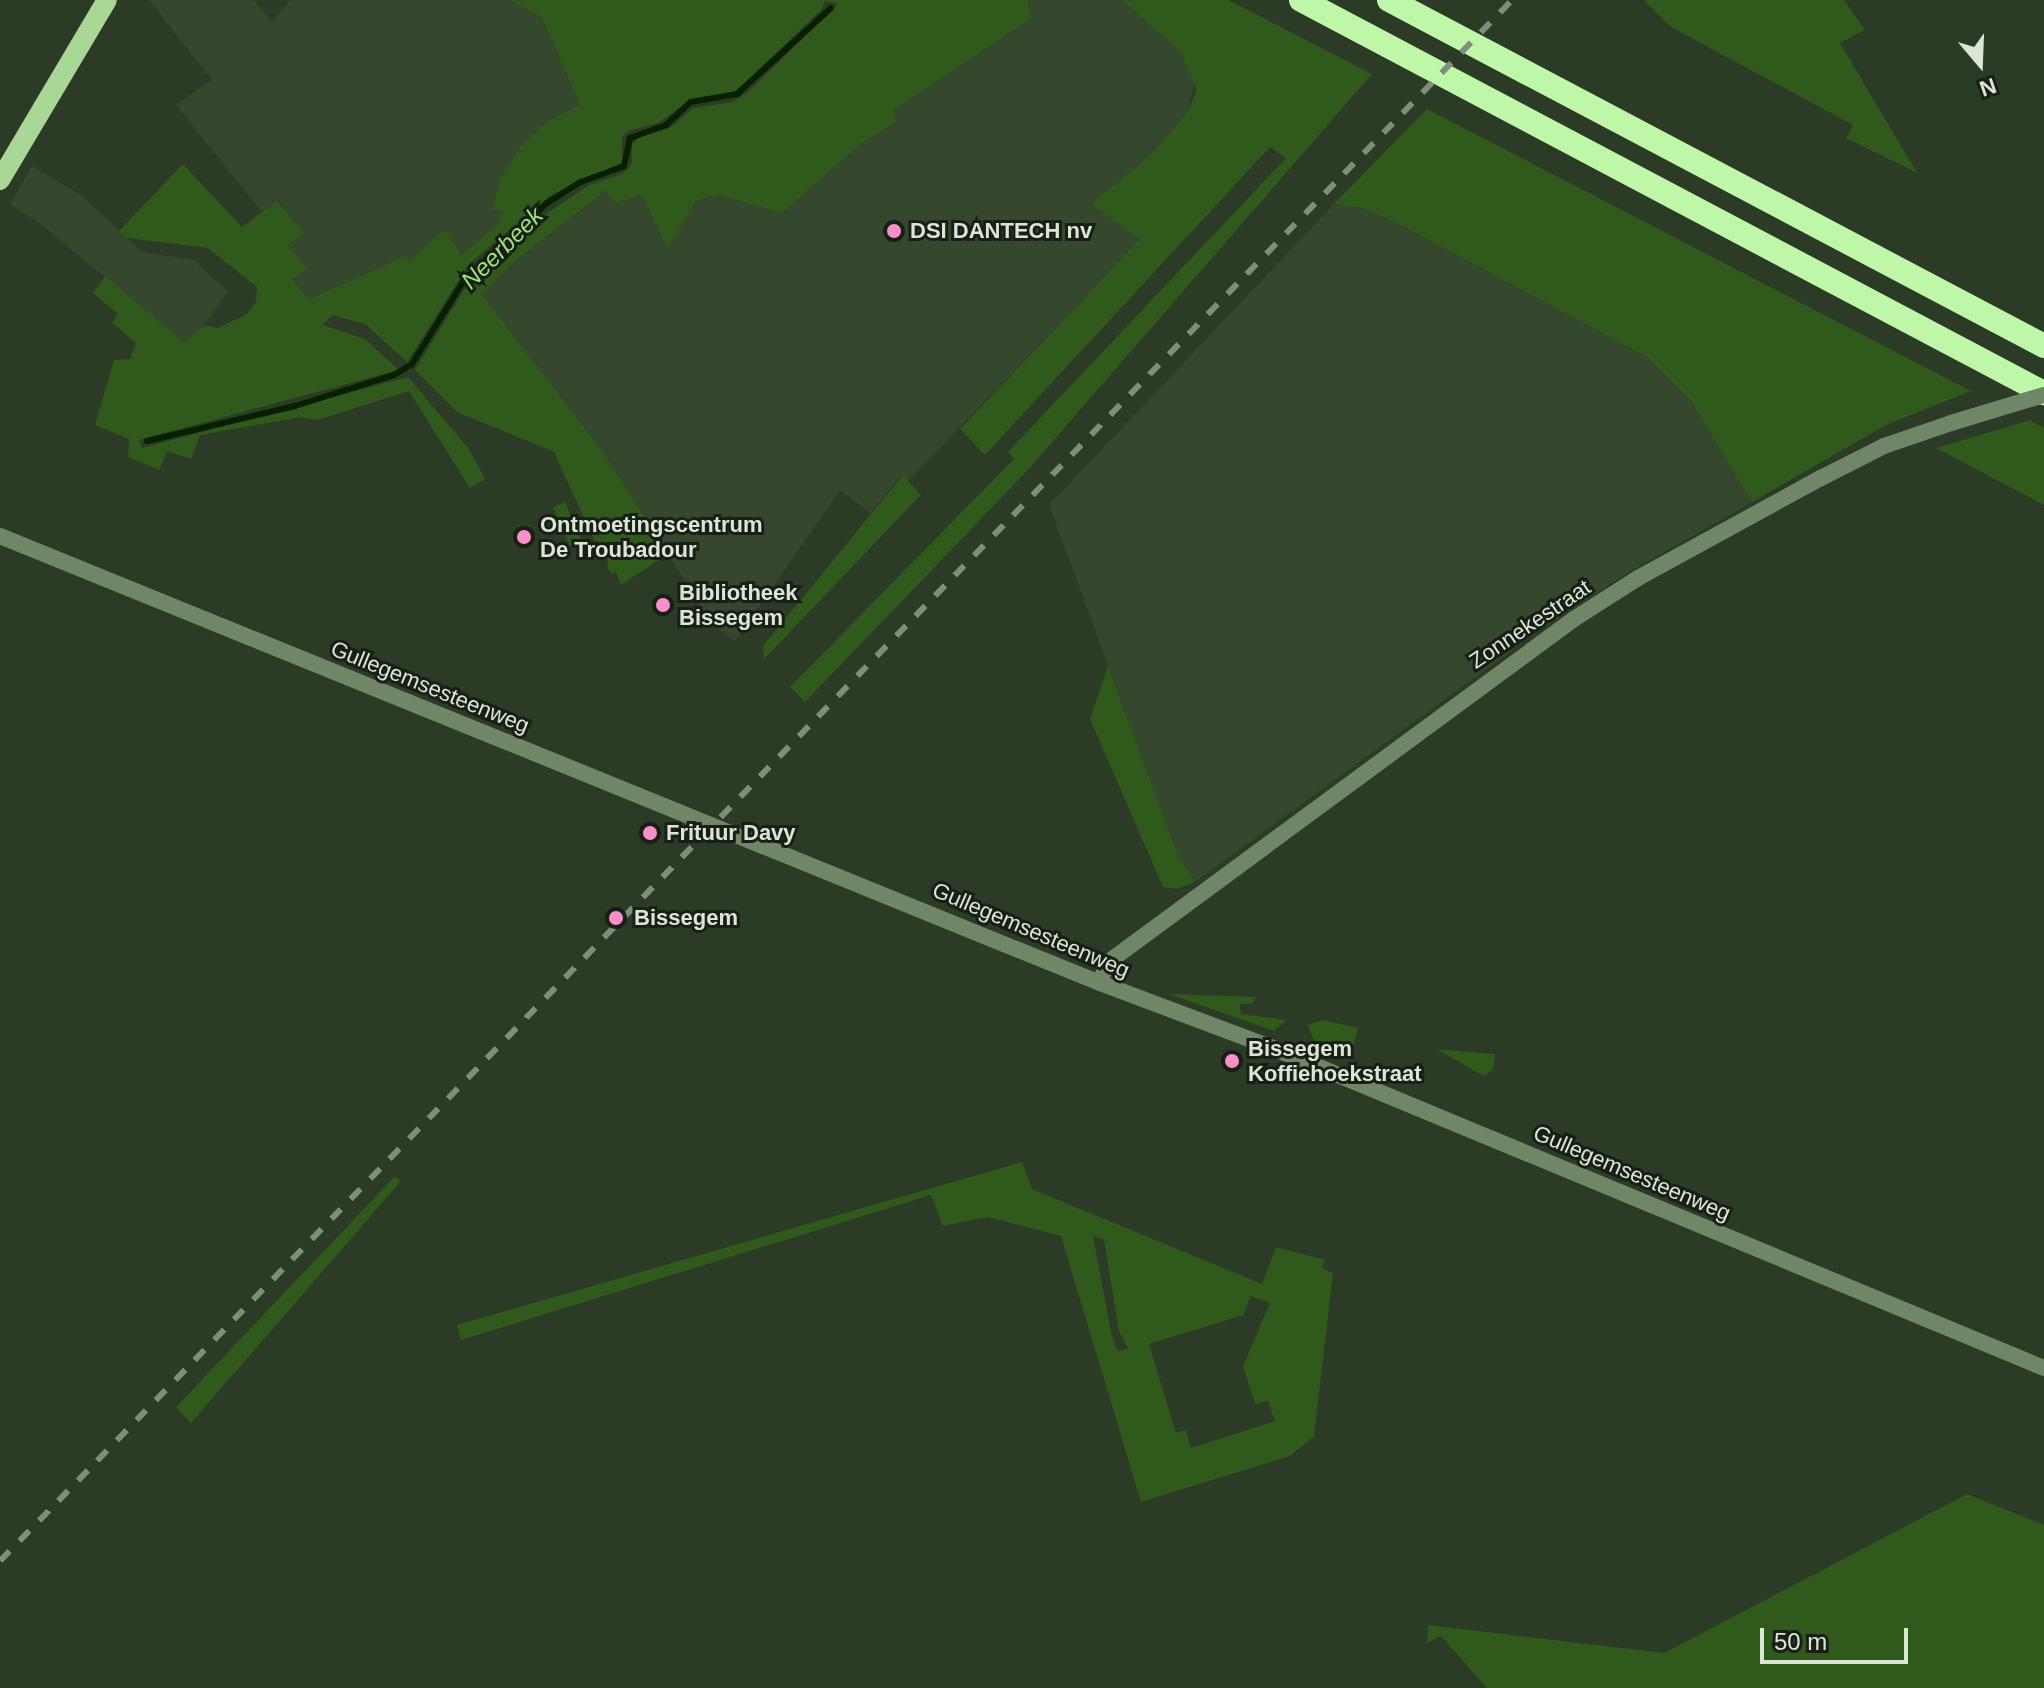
<!DOCTYPE html>
<style>
body{margin:0}
#map{position:relative;width:2044px;height:1688px;overflow:hidden;background:#2b3b25;font-family:Arial,sans-serif}
div>[style]{position:absolute}
.built>*{inset:0;background:#35482d}
.green>*{inset:0;background:#30591c;transform-origin:0 0}
.stream>*{height:6px;margin:-3px;padding:0 3px;transform-origin:3px;border-radius:3px;background:#062000}
.tertiary>*{height:16px;margin:-8px;padding:0 8px;transform-origin:8px;border-radius:8px;background:#708667}
.primary>*{height:20px;margin:-10px;padding:0 10px;transform-origin:10px;border-radius:10px;background:#a8d796}
.motorway>*{height:24px;margin:-12px;padding:0 12px;transform-origin:12px;border-radius:12px;background:#bef7a8}
.rail>*{height:6px;margin-top:-3px;transform-origin:0;background:repeating-linear-gradient(90deg,#808d7c 0 14px,transparent 0 28px)}
.tertiary-bridge>*{height:16px;margin:-8px;padding:0 8px;transform-origin:8px;border-radius:8px;background:#708667}
.dots>*{width:22px;height:22px;translate:-50% -50%;box-sizing:border-box;border:4px solid #181f15;border-radius:50%}
span{translate:-50% -50%;white-space:nowrap;text-align:center;line-height:1.15;-webkit-text-stroke:6px #181f15;paint-order:stroke}
.poi-label{font-size:22px;color:#dbe5d8;font-weight:700}
.left{translate:0 -50%;text-align:left}
.street-label{font-size:22px;color:#dbe5d8}
.water-label{font-size:24px;color:#9ce27f;font-style:italic}
.north{position:absolute;left:1940px;top:24px;width:80px;height:80px;-webkit-text-stroke:6px #181f15;paint-order:stroke;rotate:161deg;font-size:22px;font-weight:700;line-height:32px;text-align:center;color:#dbe5d8}
.north::after{content:'';display:block;margin:auto;width:28px;height:36px;background:#dbe5d8;clip-path:polygon(50% 0,100% 100%,50% 72%,0 100%)}
.scale{position:absolute;left:1760px;top:1628px;width:148px;height:36px;box-sizing:border-box;border:4px solid #dbe5d8;border-top:0;padding-left:10px;font-size:24px;line-height:28px;white-space:nowrap;color:#dbe5d8;-webkit-text-stroke:6px #181f15;paint-order:stroke}
</style>
<div id="map">
<div class="built">
<i style="clip-path:polygon(149px 0,254px 0,272px 22px,290px 0,510px 0,542px 18px,580px 106px,546px 122px,520px 147px,493px 209px,505px 209px,497px 225px,461px 255px,409px 262px,405px 257px,309px 299px,292px 279px,307px 269px,288px 245px,303px 233px,278px 201px,262px 212px,176px 105px,212px 80px)"></i>
<i style="clip-path:polygon(1033px 0,1122px 0,1180px 52px,1195px 80px,1188px 111px,1152px 155px,1092px 204px,1141px 239px,908px 481px,902px 475px,870px 513px,840px 490px,735px 641px,713px 625px,603px 452px,482px 294px,510px 265px,607px 191px,642px 194px,685px 217px,695px 201px,718px 195px,782px 213px,861px 144px,897px 121px,891px 111px,1032px 18px,1028px 2px)"></i>
<i style="clip-path:polygon(32px 166px,81px 195px,142px 252px,194px 260px,228px 292px,193px 339px,184px 342px,38px 222px,10px 204px)"></i>
<i style="clip-path:polygon(1334px 204px,1362px 208px,1397px 223px,1647px 357px,1690px 400px,1752px 502px,1624px 575px,1527px 639px,1195px 882px,1178px 855px,1049px 505px)"></i>
</div>
<div class="green">
<i style="clip-path:polygon(510px 0,1033px 0,1028px 3px,1032px 18px,892px 111px,897px 121px,861px 144px,782px 213px,718px 195px,695px 201px,668px 249px,642px 195px,614px 203px,606px 191px,510px 265px,482px 294px,603px 452px,668px 554px,621px 585px,616px 572px,611px 574px,608px 568px,607px 546px,597px 546px,554px 452px,457px 412px,415px 370px,469px 282px,525px 228px,589px 185px,622px 174px,632px 164px,632px 144px,640px 137px,670px 128px,693px 108px,732px 102px,748px 92px,838px 4px,825px 1px,821px 10px,735px 92px,692px 99px,658px 123px,628px 131px,622px 137px,622px 163px,551px 195px,469px 264px,407px 362px,365px 324px,332px 315px,323px 325px,365px 339px,399px 370px,139px 440px,142px 448px,408px 377px,469px 449px,485px 479px,470px 488px,409px 391px,317px 420px,302px 417px,200px 435px,191px 459px,167px 451px,159px 470px,128px 457px,129px 439px,95px 425px,114px 360px,130px 359px,136px 343px,112px 323px,118px 314px,93px 293px,105px 276px,184px 342px,205px 325px,218px 328px,247px 314px,256px 302px,257px 287px,208px 248px,127px 238px,119px 231px,183px 164px,242px 227px,277px 201px,304px 233px,288px 245px,308px 269px,292px 279px,309px 299px,406px 256px,409px 262px,444px 230px,462px 254px,497px 225px,504px 210px,493px 210px,500px 180px,520px 147px,546px 122px,580px 105px,542px 18px)"></i>
<i style="clip-path:polygon(1122px 0,1228px 0,1372px 74px,1027px 471px,805px 702px,790px 687px,1014px 459px,1008px 452px,1286px 158px,1270px 147px,985px 455px,960px 429px,1140px 239px,1091px 204px,1152px 154px,1188px 111px,1197px 90px,1180px 52px)"></i>
<i style="clip-path:polygon(1644px 0,1844px 0,1865px 30px,1840px 43px,1917px 173px,1846px 138px,1853px 125px,1671px 27px)"></i>
<i style="clip-path:polygon(1427px 109px,1971px 391px,1886px 425px,1752px 502px,1690px 400px,1647px 357px,1397px 223px,1362px 208px,1334px 204px)"></i>
<i style="clip-path:polygon(2030px 420px,2044px 428px,2044px 505px,1936px 448px)"></i>
<i style="clip-path:polygon(903px 475px,921px 495px,764px 659px,763px 646px)"></i>
<i style="left:565px;top:502px;width:43px;height:13px;rotate:67deg"></i>
<i style="clip-path:polygon(1108px 666px,1178px 855px,1195px 882px,1177px 889px,1163px 887px,1090px 719px)"></i>
<i style="clip-path:polygon(1169px 994px,1256px 997px,1252px 1004px,1240px 1004px,1241px 1014px,1286px 1020px,1274px 1031px)"></i>
<i style="clip-path:polygon(1323px 1020px,1358px 1028px,1352px 1053px,1332px 1053px,1313px 1039px,1308px 1025px)"></i>
<i style="clip-path:polygon(1436px 1049px,1495px 1054px,1493px 1069px,1484px 1076px)"></i>
<i style="clip-path:polygon(evenodd,1022px 1162px,1032px 1189px,1262px 1284px,1276px 1247px,1325px 1260px,1322px 1268px,1333px 1273px,1314px 1436px,1290px 1456px,1141px 1502px,1061px 1236px,988px 1217px,943px 1226px,931px 1195px,461px 1340px,457px 1325px,1022px 1162px,1093px 1236px,1104px 1240px,1119px 1331px,1128px 1349px,1118px 1351px,1112px 1337px,1093px 1236px,1022px 1162px,1251px 1296px,1270px 1303px,1243px 1366px,1255px 1404px,1268px 1401px,1275px 1421px,1191px 1448px,1186px 1430px,1176px 1433px,1149px 1344px,1243px 1315px,1251px 1296px)"></i>
<i style="clip-path:polygon(395px 1176px,401px 1181px,191px 1423px,176px 1407px)"></i>
<i style="clip-path:polygon(1967px 1494px,2044px 1525px,2044px 1688px,1487px 1688px,1441px 1636px,1427px 1643px,1428px 1625px,1664px 1653px)"></i>
</div>
<div class="stream">
<i style="left:147px;top:441px;width:152px;rotate:-13.3deg"></i>
<i style="left:295px;top:406px;width:104px;rotate:-17.4deg"></i>
<i style="left:394px;top:375px;width:21px;rotate:-31deg"></i>
<i style="left:412px;top:364px;width:100px;rotate:-58.1deg"></i>
<i style="left:465px;top:279px;width:112px;rotate:-42.8deg"></i>
<i style="left:547px;top:203px;width:40px;rotate:-32deg"></i>
<i style="left:581px;top:182px;width:46px;rotate:-20.4deg"></i>
<i style="left:624px;top:166px;width:29px;rotate:-78deg"></i>
<i style="left:630px;top:138px;width:38px;rotate:-20deg"></i>
<i style="left:666px;top:125px;width:34px;rotate:-43deg"></i>
<i style="left:691px;top:102px;width:47px;rotate:-9.9deg"></i>
<i style="left:737px;top:94px;width:127px;rotate:-42.5deg"></i>
</div>
<div class="tertiary">
<i style="left:0;top:536px;width:1187px;rotate:22.12deg"></i>
<i style="left:1100px;top:983px;width:190px;rotate:20.6deg"></i>
<i style="left:1278px;top:1050px;width:829px;rotate:22.55deg"></i>
<i style="left:1100px;top:983px;width:21px;rotate:-71deg"></i>
<i style="left:1107px;top:963px;width:580px;rotate:-36.38deg"></i>
<i style="left:1574px;top:619px;width:76px;rotate:-32.6deg"></i>
<i style="left:1638px;top:578px;width:209px;rotate:-28.7deg"></i>
<i style="left:1821px;top:478px;width:71px;rotate:-26.9deg"></i>
<i style="left:1884px;top:446px;width:71px;rotate:-18.9deg"></i>
</div>
<div class="primary">
<i style="left:0;top:180px;width:209px;rotate:-59.3deg"></i>
</div>
<div class="motorway">
<i style="left:1301px;top:0;width:841px;rotate:27.88deg"></i>
<i style="left:1389px;top:0;width:741px;rotate:27.84deg"></i>
</div>
<div class="rail">
<i style="left:0;top:1561px;width:2173px;rotate:-45.91deg"></i>
</div>
<div class="tertiary-bridge">
<i style="left:1951px;top:423px;width:97px;rotate:-16.8deg"></i>
</div>
<div class="dots">
<i style="left:894px;top:231px;background:#f98fc9"></i>
<i style="left:524px;top:537px;background:#f98fc9"></i>
<i style="left:663px;top:605px;background:#f98fc9"></i>
<i style="left:650px;top:833px;background:#f98fc9"></i>
<i style="left:616px;top:918px;background:#f98fc9"></i>
<i style="left:1232px;top:1061px;background:#f98fc9"></i>
</div>
<div class="poi-label">
<span class="left" style="left:910px;top:231px">DSI DANTECH nv</span>
<span class="left" style="left:540px;top:537px">Ontmoetingscentrum<br>De Troubadour</span>
<span class="left" style="left:679px;top:605px">Bibliotheek<br>Bissegem</span>
<span class="left" style="left:666px;top:833px">Frituur Davy</span>
<span class="left" style="left:634px;top:918px">Bissegem</span>
<span class="left" style="left:1248px;top:1061px">Bissegem<br>Koffiehoekstraat</span>
</div>
<div class="street-label">
<span style="left:1530px;top:624px;rotate:-34deg">Zonnekestraat</span>
<span style="left:430px;top:687px;rotate:22deg">Gullegemsesteenweg</span>
<span style="left:1031px;top:930px;rotate:23deg">Gullegemsesteenweg</span>
<span style="left:1632px;top:1173px;rotate:23deg">Gullegemsesteenweg</span>
</div>
<div class="water-label">
<span style="left:502px;top:248px;rotate:-45deg">Neerbeek</span>
</div>
<div class="north">N</div>
<div class="scale">50 m</div>
</div>
